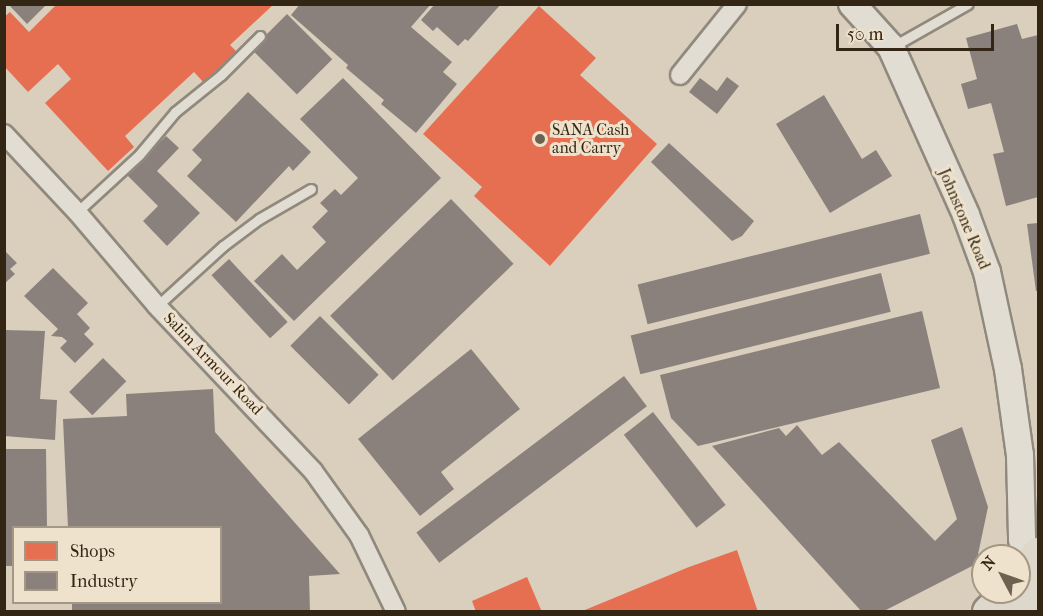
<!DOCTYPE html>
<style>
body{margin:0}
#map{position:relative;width:1043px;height:616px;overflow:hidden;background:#dacfbd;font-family:"IM FELL French Canon",serif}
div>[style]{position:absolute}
.shops>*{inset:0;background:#e76f51}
.industry>*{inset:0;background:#8a817c;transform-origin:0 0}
.roads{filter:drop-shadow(2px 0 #90897d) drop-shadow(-2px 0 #90897d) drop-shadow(0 2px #90897d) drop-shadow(0 -2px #90897d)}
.lane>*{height:9px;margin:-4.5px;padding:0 4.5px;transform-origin:4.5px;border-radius:4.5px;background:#e2ddd3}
.street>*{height:18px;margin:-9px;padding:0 9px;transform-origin:9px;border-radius:9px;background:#e2ddd3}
.secondary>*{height:26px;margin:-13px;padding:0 13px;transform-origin:13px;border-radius:13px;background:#e2ddd3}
.highway>*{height:32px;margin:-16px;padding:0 16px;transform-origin:16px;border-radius:16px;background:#ddd7cc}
.dots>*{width:16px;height:16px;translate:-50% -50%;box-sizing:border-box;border:3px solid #efe2cc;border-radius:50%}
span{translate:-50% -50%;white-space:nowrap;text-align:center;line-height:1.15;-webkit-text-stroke:6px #efe2cc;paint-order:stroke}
.poi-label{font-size:16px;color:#332615}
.left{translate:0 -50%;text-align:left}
.street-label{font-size:16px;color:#332615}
.frame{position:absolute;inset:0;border:6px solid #332615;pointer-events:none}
.legend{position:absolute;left:12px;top:526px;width:210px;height:78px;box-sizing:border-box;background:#efe2cc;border:2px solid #a49783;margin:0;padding:8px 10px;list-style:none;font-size:18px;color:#332615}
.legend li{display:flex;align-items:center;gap:12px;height:30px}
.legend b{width:30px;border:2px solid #a49783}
.north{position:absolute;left:971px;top:544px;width:60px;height:60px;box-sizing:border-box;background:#efe2cc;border:2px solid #a49783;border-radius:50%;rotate:311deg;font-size:16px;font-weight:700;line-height:24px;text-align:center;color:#332615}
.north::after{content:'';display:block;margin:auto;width:21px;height:27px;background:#6d6150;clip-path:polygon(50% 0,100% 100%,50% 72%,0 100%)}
.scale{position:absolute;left:836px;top:24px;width:158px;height:27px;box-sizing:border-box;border:3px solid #332615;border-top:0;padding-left:8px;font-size:18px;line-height:21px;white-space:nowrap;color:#332615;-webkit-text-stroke:4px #efe2cc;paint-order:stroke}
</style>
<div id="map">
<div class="shops">
<i style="clip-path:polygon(57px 4px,274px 4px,230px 45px,238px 53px,205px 84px,194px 72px,125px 136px,134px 147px,108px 171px,45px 103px,71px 79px,58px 64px,28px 92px,4px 66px,4px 17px,10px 12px,29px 32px)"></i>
<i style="clip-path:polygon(539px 6px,596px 58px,580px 75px,657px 144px,550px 266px,474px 196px,482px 187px,423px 134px)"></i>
<i style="clip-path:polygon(737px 550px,758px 612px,580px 612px,689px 567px)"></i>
<i style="clip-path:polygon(527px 577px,542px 612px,476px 612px,472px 601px)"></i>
</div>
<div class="industry">
<i style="clip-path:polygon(8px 4px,47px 4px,27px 24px)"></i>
<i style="clip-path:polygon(300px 4px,431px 4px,411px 27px,452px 62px,443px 72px,457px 84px,416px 133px,381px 104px,384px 100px,346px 68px,348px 65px,291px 15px)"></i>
<i style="clip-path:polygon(435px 4px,501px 4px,468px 41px,465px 39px,458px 46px,437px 27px,433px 31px,421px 20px)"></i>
<i style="left:287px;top:14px;width:64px;height:50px;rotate:45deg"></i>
<i style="clip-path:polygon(1017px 24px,1022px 39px,1038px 35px,1038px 197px,1006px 206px,993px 154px,1004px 152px,991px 103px,968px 109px,961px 84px,977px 79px,966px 38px)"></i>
<i style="clip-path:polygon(727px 77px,739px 86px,717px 114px,689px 92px,700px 78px,717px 91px)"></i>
<i style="clip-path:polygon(343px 78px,441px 178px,294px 321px,254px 281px,282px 254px,297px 270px,326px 242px,312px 227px,328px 211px,320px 203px,335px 189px,341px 195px,358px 178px,300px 119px)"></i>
<i style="clip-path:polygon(248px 92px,311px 152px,293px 171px,289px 166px,236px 222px,187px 176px,202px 160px,192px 150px)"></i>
<i style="clip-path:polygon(824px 95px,862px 159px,876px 150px,892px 176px,830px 213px,776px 124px)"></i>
<i style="clip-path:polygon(166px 136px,179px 148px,157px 171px,200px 213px,167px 246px,143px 221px,158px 206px,127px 175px)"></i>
<i style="clip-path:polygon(669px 143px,754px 221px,742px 236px,732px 241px,651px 162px)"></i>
<i style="left:451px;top:199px;width:90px;height:168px;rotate:46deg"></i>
<i style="left:920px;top:214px;width:41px;height:291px;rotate:76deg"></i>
<i style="clip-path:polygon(1038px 223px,1038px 291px,1036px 291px,1027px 224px)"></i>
<i style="clip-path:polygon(4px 250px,17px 263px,10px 269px,15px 274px,4px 284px)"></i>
<i style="left:229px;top:259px;width:86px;height:24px;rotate:47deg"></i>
<i style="clip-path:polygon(53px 268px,88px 303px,77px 314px,90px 328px,84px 334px,94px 344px,75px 363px,60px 348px,67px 341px,62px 337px,51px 336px,58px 329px,24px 296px)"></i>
<i style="left:881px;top:273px;width:40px;height:258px;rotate:76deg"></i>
<i style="clip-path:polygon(922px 311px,940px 388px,698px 446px,671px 418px,660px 375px)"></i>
<i style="left:320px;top:316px;width:83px;height:42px;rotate:45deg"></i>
<i style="clip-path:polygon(4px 330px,45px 331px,40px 399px,57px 400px,55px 440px,4px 436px)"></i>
<i style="clip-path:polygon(471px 349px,520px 409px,441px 472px,454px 489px,420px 516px,358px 439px)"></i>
<i style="left:103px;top:358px;width:33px;height:48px;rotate:45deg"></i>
<i style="left:624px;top:376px;width:38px;height:260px;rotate:53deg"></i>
<i style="clip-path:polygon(213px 389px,215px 432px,340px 574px,309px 576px,310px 612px,72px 612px,72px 602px,220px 602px,220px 528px,68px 528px,63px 419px,127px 416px,126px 394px)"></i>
<i style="left:653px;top:412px;width:118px;height:37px;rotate:52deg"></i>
<i style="clip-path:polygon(797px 425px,822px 455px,839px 442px,935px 541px,957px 519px,931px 440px,962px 427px,988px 507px,976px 564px,882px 612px,862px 612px,712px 446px,779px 428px,786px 436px)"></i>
<i style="clip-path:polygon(4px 449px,46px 449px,47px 528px,14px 528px,14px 566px,4px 566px)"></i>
</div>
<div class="roads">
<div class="lane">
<i style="left:892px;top:47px;width:87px;rotate:-29.5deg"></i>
<i style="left:77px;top:212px;width:84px;rotate:-42.6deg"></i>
<i style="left:139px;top:155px;width:56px;rotate:-50.1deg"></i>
<i style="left:175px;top:112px;width:59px;rotate:-38.8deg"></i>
<i style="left:221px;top:75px;width:55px;rotate:-45deg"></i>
<i style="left:157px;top:306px;width:89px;rotate:-42.3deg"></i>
<i style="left:223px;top:246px;width:45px;rotate:-36.9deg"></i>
<i style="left:259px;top:219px;width:60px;rotate:-30deg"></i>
</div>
<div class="street">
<i style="left:680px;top:75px;width:91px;rotate:-51.2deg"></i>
<i style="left:4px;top:134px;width:107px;rotate:46.9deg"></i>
<i style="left:77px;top:212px;width:123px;rotate:49.6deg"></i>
<i style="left:157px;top:306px;width:227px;rotate:46.6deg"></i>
<i style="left:313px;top:471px;width:79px;rotate:54.3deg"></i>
<i style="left:359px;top:535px;width:85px;rotate:64.3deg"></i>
</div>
<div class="secondary">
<i style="left:852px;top:4px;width:58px;rotate:47.8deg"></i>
<i style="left:891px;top:47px;width:184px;rotate:65.9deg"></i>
<i style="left:966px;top:215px;width:61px;rotate:69.8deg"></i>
<i style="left:987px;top:272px;width:99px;rotate:77.8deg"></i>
<i style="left:1008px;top:369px;width:87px;rotate:82.1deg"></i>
<i style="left:1020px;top:455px;width:84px;rotate:88.6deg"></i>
<i style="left:1022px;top:539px;width:31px;rotate:79deg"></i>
</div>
<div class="highway">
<i style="left:989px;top:612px;width:29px;rotate:-44deg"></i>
<i style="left:1027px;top:612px;width:16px;rotate:-104deg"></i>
<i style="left:1023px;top:596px;width:18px;rotate:-84deg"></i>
<i style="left:1025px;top:578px;width:27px;rotate:-62deg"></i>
</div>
</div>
<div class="dots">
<i style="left:540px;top:139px;background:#6d6150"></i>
</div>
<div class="poi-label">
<span class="left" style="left:552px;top:139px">SANA Cash<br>and Carry</span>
</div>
<div class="street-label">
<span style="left:964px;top:219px;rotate:67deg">Johnstone Road</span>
<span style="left:213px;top:364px;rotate:46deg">Salim Armour Road</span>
</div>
<div class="frame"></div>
<ul class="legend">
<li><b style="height:16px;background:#e76f51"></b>Shops</li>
<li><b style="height:16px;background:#8a817c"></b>Industry</li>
</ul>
<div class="north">N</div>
<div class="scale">50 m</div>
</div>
